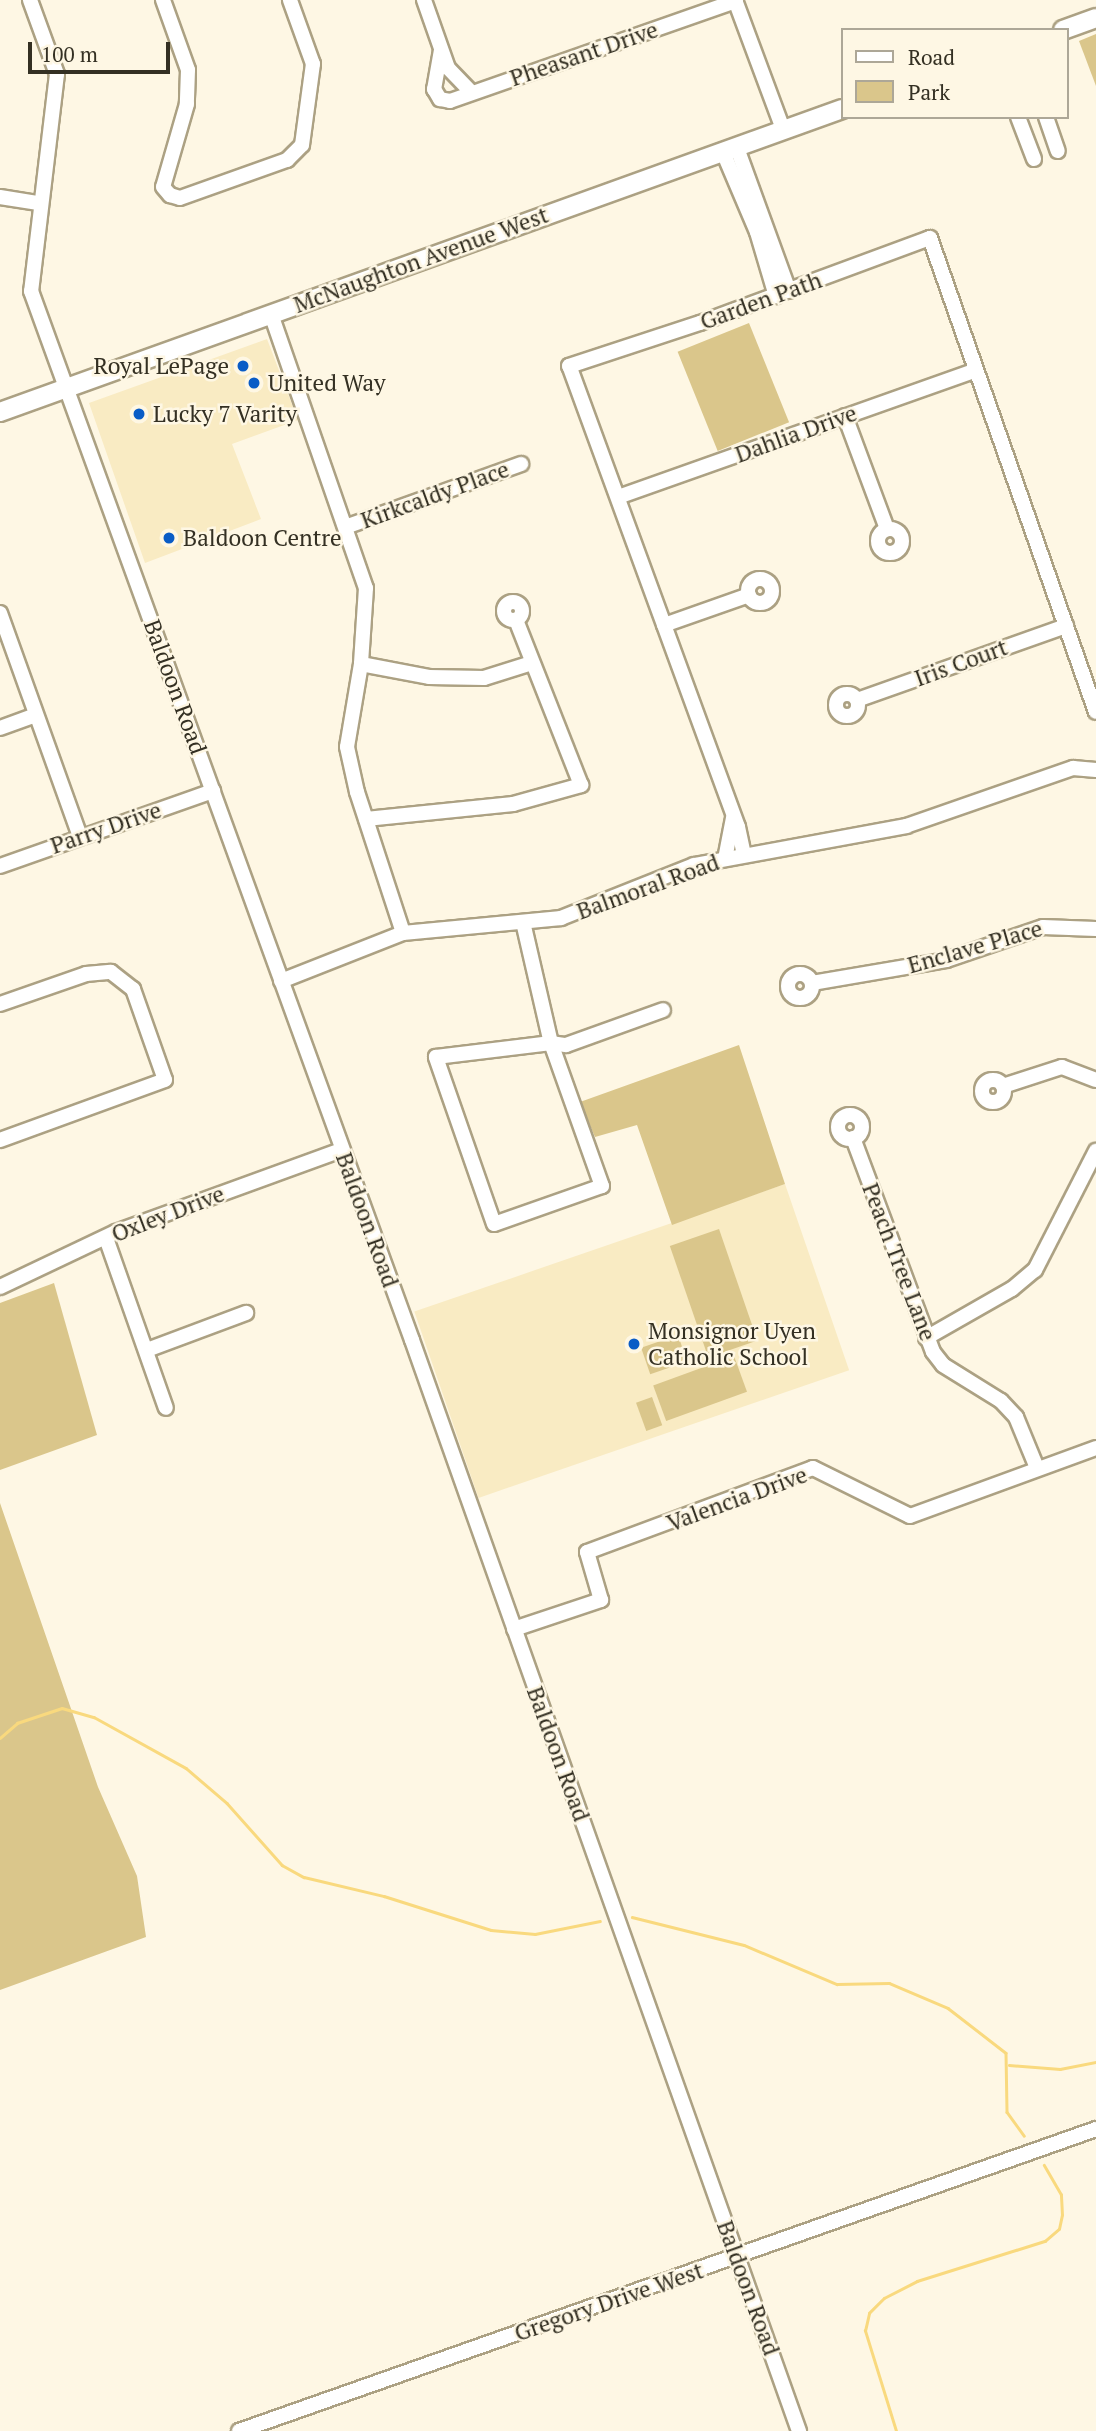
<!DOCTYPE html>
<style>
body{margin:0}
#map{position:relative;width:1096px;height:2431px;overflow:hidden;background:#fef7e4;font-family:"PT Serif",serif}
div>[style]{position:absolute}
.built>*{inset:0;background:#f9ebc3;transform-origin:0 0}
.green>*{inset:0;background:#dac68b;transform-origin:0 0}
.stream>*{height:2.5px;margin:-1.25px;padding:0 1.25px;transform-origin:1.25px;border-radius:1.25px;background:#f9d97e}
.roads{filter:drop-shadow(2px 0 #aca183) drop-shadow(-2px 0 #aca183) drop-shadow(0 2px #aca183) drop-shadow(0 -2px #aca183)}
.minor>*{height:14px;margin:-7px;padding:0 7px;transform-origin:7px;border-radius:7px;background:#fff}
.minor>.ring{margin:-7px;padding:0;box-sizing:content-box;background:none;border:14px solid #fff;border-radius:50%}
.major>*{height:18px;margin:-9px;padding:0 9px;transform-origin:9px;border-radius:9px;background:#fff}
.dots>*{width:19px;height:19px;translate:-50% -50%;box-sizing:border-box;border:4px solid #fef7e4;border-radius:50%}
span{translate:-50% -50%;white-space:nowrap;text-align:center;line-height:1.15;-webkit-text-stroke:5px #fef7e4;paint-order:stroke}
.street-label{font-size:23px;color:#343023}
.poi-label{font-size:23px;color:#343023}
.right{translate:-100% -50%;text-align:right}
.left{translate:0 -50%;text-align:left}
.legend{position:absolute;left:841px;top:28px;width:228px;height:91px;box-sizing:border-box;background:#fef7e4;border:2px solid #ada797;margin:0;padding:9px 12px;list-style:none;font-size:21px;color:#343023}
.legend li{display:flex;align-items:center;gap:14px;height:35px}
.legend b{width:35px;border:2px solid #ada797}
.scale{position:absolute;left:28px;top:42px;width:142px;height:32px;box-sizing:border-box;border:4px solid #343023;border-top:0;padding-left:9px;font-size:21px;line-height:24px;white-space:nowrap;color:#343023;-webkit-text-stroke:5px #fef7e4;paint-order:stroke}
</style>
<div id="map">
<div class="built">
<i style="clip-path:polygon(267px 339px,298px 420px,232px 444px,261px 519px,145px 563px,89px 403px)"></i>
<i style="left:785px;top:1184px;width:197px;height:392px;rotate:71deg"></i>
</div>
<div class="green">
<i style="clip-path:polygon(1096px 34px,1096px 86px,1079px 41px)"></i>
<i style="left:749px;top:323px;width:107px;height:77px;rotate:68deg"></i>
<i style="clip-path:polygon(739px 1045px,785px 1184px,672px 1225px,637px 1125px,595px 1137px,580px 1102px)"></i>
<i style="left:719px;top:1229px;width:118px;height:52px;rotate:71deg"></i>
<i style="clip-path:polygon(54px 1283px,97px 1435px,0 1470px,0 1303px)"></i>
<i style="left:678px;top:1335px;width:28px;height:39px;rotate:71deg"></i>
<i style="left:734px;top:1356px;width:38px;height:86px;rotate:70deg"></i>
<i style="left:652px;top:1397px;width:30px;height:17px;rotate:70deg"></i>
<i style="clip-path:polygon(0 1503px,98px 1787px,137px 1876px,146px 1937px,0 1990px)"></i>
</div>
<div class="stream">
<i style="left:0;top:1738px;width:23px;rotate:-41deg"></i>
<i style="left:17px;top:1723px;width:47px;rotate:-18.4deg"></i>
<i style="left:62px;top:1708px;width:33px;rotate:16deg"></i>
<i style="left:94px;top:1717px;width:105px;rotate:29deg"></i>
<i style="left:186px;top:1768px;width:54px;rotate:40.5deg"></i>
<i style="left:227px;top:1803px;width:83px;rotate:48.4deg"></i>
<i style="left:282px;top:1865px;width:25px;rotate:29deg"></i>
<i style="left:304px;top:1877px;width:82px;rotate:13.4deg"></i>
<i style="left:384px;top:1896px;width:112px;rotate:17.6deg"></i>
<i style="left:491px;top:1930px;width:44px;rotate:5.2deg"></i>
<i style="left:535px;top:1934px;width:66px;rotate:-11.3deg"></i>
<i style="left:632px;top:1917px;width:115px;rotate:14deg"></i>
<i style="left:744px;top:1945px;width:101px;rotate:22.8deg"></i>
<i style="left:837px;top:1984px;width:52px;rotate:-1.1deg"></i>
<i style="left:889px;top:1983px;width:64px;rotate:23deg"></i>
<i style="left:948px;top:2008px;width:73px;rotate:37.8deg"></i>
<i style="left:1006px;top:2053px;width:59px;rotate:89deg"></i>
<i style="left:1007px;top:2112px;width:29px;rotate:54deg"></i>
<i style="left:1009px;top:2065px;width:51px;rotate:4.5deg"></i>
<i style="left:1060px;top:2069px;width:37px;rotate:-11deg"></i>
<i style="left:896px;top:2431px;width:105px;rotate:-107.2deg"></i>
<i style="left:865px;top:2331px;width:18px;rotate:-77deg"></i>
<i style="left:869px;top:2313px;width:21px;rotate:-45deg"></i>
<i style="left:884px;top:2298px;width:37px;rotate:-27deg"></i>
<i style="left:917px;top:2281px;width:134px;rotate:-17.4deg"></i>
<i style="left:1045px;top:2241px;width:18px;rotate:-41deg"></i>
<i style="left:1059px;top:2229px;width:14px;rotate:-78deg"></i>
<i style="left:1062px;top:2215px;width:20px;rotate:-93deg"></i>
<i style="left:1061px;top:2195px;width:34px;rotate:-120deg"></i>
</div>
<div class="roads">
<div class="minor">
<i style="left:30px;top:0;width:79px;rotate:70deg"></i>
<i style="left:57px;top:74px;width:219px;rotate:96.8deg"></i>
<i style="left:31px;top:291px;width:1116px;rotate:70.04deg"></i>
<i style="left:412px;top:1340px;width:1158px;rotate:70.47deg"></i>
<i style="left:163px;top:0;width:74px;rotate:70.3deg"></i>
<i style="left:188px;top:70px;width:34px;rotate:92deg"></i>
<i style="left:187px;top:104px;width:86px;rotate:106.1deg"></i>
<i style="left:163px;top:187px;width:11px;rotate:49deg"></i>
<i style="left:170px;top:195px;width:10px;rotate:17deg"></i>
<i style="left:180px;top:198px;width:114px;rotate:-19.6deg"></i>
<i style="left:287px;top:160px;width:21px;rotate:-45deg"></i>
<i style="left:302px;top:145px;width:82px;rotate:-82.3deg"></i>
<i style="left:313px;top:64px;width:68px;rotate:-109.8deg"></i>
<i style="left:424px;top:0;width:72px;rotate:70.6deg"></i>
<i style="left:448px;top:68px;width:33px;rotate:46deg"></i>
<i style="left:735px;top:0;width:138px;rotate:69.6deg"></i>
<i style="left:441px;top:50px;width:40px;rotate:100deg"></i>
<i style="left:434px;top:89px;width:12px;rotate:59deg"></i>
<i style="left:440px;top:99px;width:10px;rotate:11deg"></i>
<i style="left:450px;top:101px;width:303px;rotate:-19.3deg"></i>
<i style="left:1018px;top:117px;width:45px;rotate:69.1deg"></i>
<i style="left:1046px;top:117px;width:36px;rotate:71deg"></i>
<i style="left:737px;top:148px;width:152px;rotate:70deg"></i>
<i style="left:723px;top:152px;width:87px;rotate:67deg"></i>
<i style="left:757px;top:232px;width:67px;rotate:73.5deg"></i>
<i style="left:0;top:197px;width:39px;rotate:9deg"></i>
<i style="left:271px;top:314px;width:290px;rotate:70.9deg"></i>
<i style="left:366px;top:588px;width:76px;rotate:93.8deg"></i>
<i style="left:361px;top:664px;width:84px;rotate:99.6deg"></i>
<i style="left:347px;top:747px;width:46px;rotate:77.5deg"></i>
<i style="left:357px;top:792px;width:148px;rotate:71.9deg"></i>
<i style="left:845px;top:416px;width:121px;rotate:69.6deg"></i>
<i style="left:618px;top:497px;width:377px;rotate:-19.5deg"></i>
<i style="left:348px;top:526px;width:184px;rotate:-19.7deg"></i>
<i class="ring" style="left:878px;top:529px;width:10px;height:10px"></i>
<i class="ring" style="left:748px;top:579px;width:10px;height:10px"></i>
<i class="ring" style="left:504px;top:602px;width:4px;height:4px"></i>
<i style="left:0;top:613px;width:238px;rotate:70.3deg"></i>
<i style="left:664px;top:625px;width:90px;rotate:-19.4deg"></i>
<i style="left:361px;top:664px;width:69px;rotate:10.8deg"></i>
<i style="left:429px;top:677px;width:55px;rotate:1deg"></i>
<i style="left:484px;top:678px;width:50px;rotate:-17.4deg"></i>
<i class="ring" style="left:836px;top:694px;width:8px;height:8px"></i>
<i style="left:857px;top:700px;width:222px;rotate:-19.5deg"></i>
<i style="left:0;top:728px;width:37px;rotate:-20deg"></i>
<i style="left:366px;top:819px;width:148px;rotate:-5.8deg"></i>
<i style="left:513px;top:804px;width:71px;rotate:-15.6deg"></i>
<i style="left:581px;top:785px;width:177px;rotate:-111.5deg"></i>
<i style="left:744px;top:855px;width:29px;rotate:-102deg"></i>
<i style="left:738px;top:827px;width:491px;rotate:-110.1deg"></i>
<i style="left:569px;top:366px;width:138px;rotate:-18.2deg"></i>
<i style="left:700px;top:323px;width:245px;rotate:-20.3deg"></i>
<i style="left:930px;top:238px;width:502px;rotate:70.7deg"></i>
<i style="left:725px;top:859px;width:42px;rotate:-79deg"></i>
<i style="left:0;top:866px;width:226px;rotate:-19.4deg"></i>
<i style="left:523px;top:922px;width:124px;rotate:77deg"></i>
<i style="left:551px;top:1043px;width:152px;rotate:70.4deg"></i>
<i style="left:602px;top:1186px;width:114px;rotate:160.6deg"></i>
<i style="left:494px;top:1224px;width:177px;rotate:-109.2deg"></i>
<i style="left:436px;top:1057px;width:116px;rotate:-6.9deg"></i>
<i style="left:551px;top:1043px;width:15px;rotate:8deg"></i>
<i style="left:566px;top:1045px;width:103px;rotate:-19.8deg"></i>
<i class="ring" style="left:788px;top:974px;width:10px;height:10px"></i>
<i style="left:281px;top:981px;width:131px;rotate:-21.5deg"></i>
<i style="left:403px;top:933px;width:159px;rotate:-5.4deg"></i>
<i style="left:561px;top:918px;width:143px;rotate:-21.7deg"></i>
<i style="left:694px;top:865px;width:216px;rotate:-10.4deg"></i>
<i style="left:906px;top:826px;width:177px;rotate:-19.2deg"></i>
<i style="left:1073px;top:768px;width:23px;rotate:5deg"></i>
<i style="left:812px;top:983px;width:136px;rotate:-9.7deg"></i>
<i style="left:946px;top:960px;width:102px;rotate:-18.8deg"></i>
<i style="left:1043px;top:927px;width:53px;rotate:2.2deg"></i>
<i style="left:0;top:1004px;width:91px;rotate:-19.2deg"></i>
<i style="left:86px;top:974px;width:25px;rotate:-5deg"></i>
<i style="left:111px;top:972px;width:28px;rotate:38deg"></i>
<i style="left:133px;top:989px;width:96px;rotate:70.6deg"></i>
<i style="left:165px;top:1080px;width:176px;rotate:160deg"></i>
<i class="ring" style="left:982px;top:1080px;width:8px;height:8px"></i>
<i style="left:1003px;top:1086px;width:62px;rotate:-17.9deg"></i>
<i style="left:1062px;top:1067px;width:36px;rotate:21deg"></i>
<i class="ring" style="left:838px;top:1115px;width:10px;height:10px"></i>
<i style="left:853px;top:1138px;width:228px;rotate:69.5deg"></i>
<i style="left:933px;top:1352px;width:16px;rotate:52deg"></i>
<i style="left:943px;top:1365px;width:68px;rotate:31.8deg"></i>
<i style="left:1001px;top:1401px;width:22px;rotate:47deg"></i>
<i style="left:1016px;top:1417px;width:55px;rotate:67.6deg"></i>
<i style="left:106px;top:1238px;width:180px;rotate:70.6deg"></i>
<i style="left:0;top:1287px;width:128px;rotate:-25.4deg"></i>
<i style="left:116px;top:1232px;width:239px;rotate:-20deg"></i>
<i style="left:926px;top:1338px;width:99px;rotate:-29.7deg"></i>
<i style="left:1012px;top:1289px;width:30px;rotate:-40deg"></i>
<i style="left:1035px;top:1270px;width:134px;rotate:-62.9deg"></i>
<i style="left:147px;top:1350px;width:106px;rotate:-20.5deg"></i>
<i style="left:514px;top:1629px;width:92px;rotate:-18.4deg"></i>
<i style="left:601px;top:1600px;width:50px;rotate:-106.3deg"></i>
<i style="left:587px;top:1552px;width:241px;rotate:-20.4deg"></i>
<i style="left:813px;top:1468px;width:108px;rotate:26.3deg"></i>
<i style="left:910px;top:1516px;width:198px;rotate:-20.1deg"></i>
<i style="left:239px;top:2431px;width:909px;rotate:-19.41deg"></i>
</div>
<div class="major">
<i style="left:1063px;top:30px;width:35px;rotate:-20deg"></i>
<i style="left:0;top:412px;width:895px;rotate:-19.79deg"></i>
</div>
</div>
<div class="dots">
<i style="left:243px;top:366px;background:#095cc6"></i>
<i style="left:254px;top:383px;background:#095cc6"></i>
<i style="left:139px;top:414px;background:#095cc6"></i>
<i style="left:169px;top:538px;background:#095cc6"></i>
<i style="left:634px;top:1344px;background:#095cc6"></i>
</div>
<div class="street-label">
<span style="left:584px;top:54px;rotate:-19deg">Pheasant Drive</span>
<span style="left:421px;top:260px;rotate:-20deg">McNaughton Avenue West</span>
<span style="left:761px;top:301px;rotate:-20deg">Garden Path</span>
<span style="left:796px;top:434px;rotate:-20deg">Dahlia Drive</span>
<span style="left:435px;top:495px;rotate:-20deg">Kirkcaldy Place</span>
<span style="left:961px;top:663px;rotate:-20deg">Iris Court</span>
<span style="left:175px;top:687px;rotate:70deg">Baldoon Road</span>
<span style="left:106px;top:828px;rotate:-19deg">Parry Drive</span>
<span style="left:648px;top:887px;rotate:-20deg">Balmoral Road</span>
<span style="left:975px;top:947px;rotate:-16deg">Enclave Place</span>
<span style="left:168px;top:1214px;rotate:-21deg">Oxley Drive</span>
<span style="left:367px;top:1220px;rotate:70deg">Baldoon Road</span>
<span style="left:899px;top:1262px;rotate:69deg">Peach Tree Lane</span>
<span style="left:737px;top:1499px;rotate:-20deg">Valencia Drive</span>
<span style="left:558px;top:1754px;rotate:70deg">Baldoon Road</span>
<span style="left:748px;top:2288px;rotate:70deg">Baldoon Road</span>
<span style="left:609px;top:2302px;rotate:-19deg">Gregory Drive West</span>
</div>
<div class="poi-label">
<span class="right" style="left:229px;top:366px">Royal LePage</span>
<span class="left" style="left:268px;top:383px">United Way</span>
<span class="left" style="left:153px;top:414px">Lucky 7 Varity</span>
<span class="left" style="left:183px;top:538px">Baldoon Centre</span>
<span class="left" style="left:648px;top:1344px">Monsignor Uyen<br>Catholic School</span>
</div>
<ul class="legend">
<li><b style="height:9px;background:#fff"></b>Road</li>
<li><b style="height:19px;background:#dac68b"></b>Park</li>
</ul>
<div class="scale">100 m</div>
</div>
